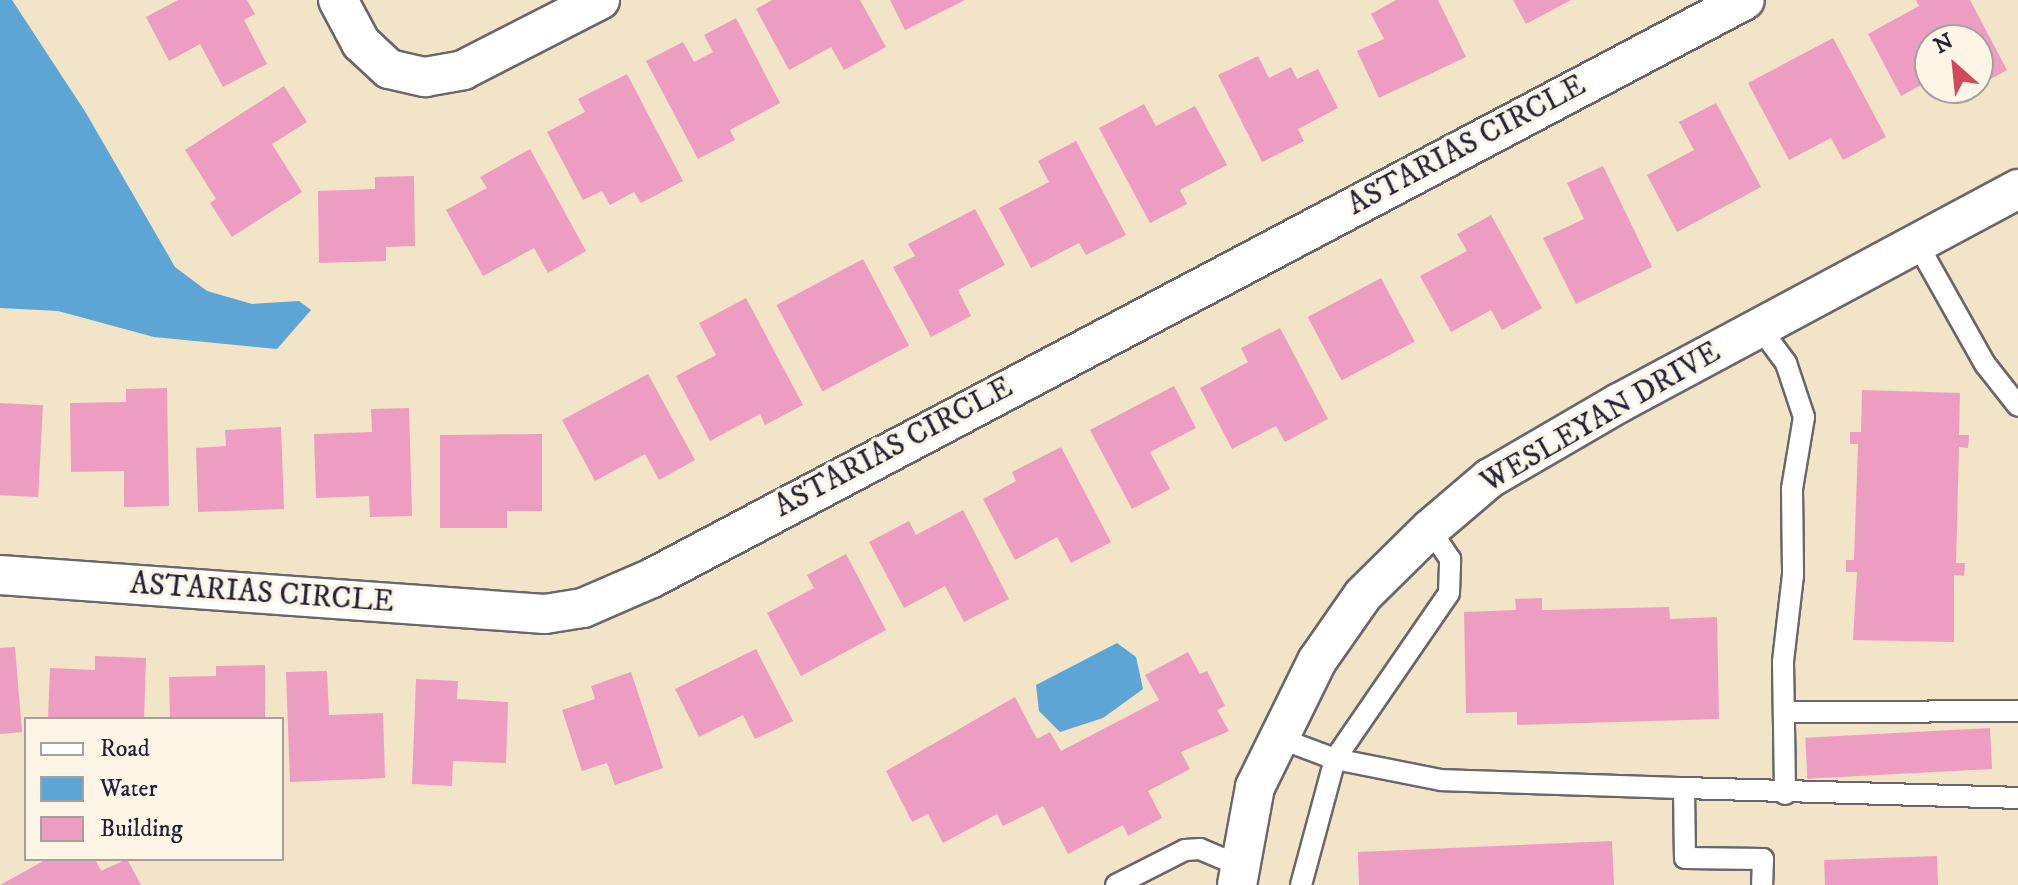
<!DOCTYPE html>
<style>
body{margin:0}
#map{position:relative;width:2018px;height:885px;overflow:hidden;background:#f2e4c7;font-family:"IM FELL DW Pica",serif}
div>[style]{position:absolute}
.water>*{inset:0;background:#5da5d4}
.building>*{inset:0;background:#ee9dc2;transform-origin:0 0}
.roads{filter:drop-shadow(2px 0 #6b666c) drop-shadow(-2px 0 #6b666c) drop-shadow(0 2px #6b666c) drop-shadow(0 -2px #6b666c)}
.lane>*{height:20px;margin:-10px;padding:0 10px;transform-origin:10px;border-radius:10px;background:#fff}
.street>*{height:38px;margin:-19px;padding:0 19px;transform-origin:19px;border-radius:19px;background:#fff}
span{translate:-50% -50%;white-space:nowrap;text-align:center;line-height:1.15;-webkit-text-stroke:7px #fcf5e5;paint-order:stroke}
.street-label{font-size:30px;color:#22223b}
.legend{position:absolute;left:24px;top:717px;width:260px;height:144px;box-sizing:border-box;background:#fcf5e5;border:2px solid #a5a1a1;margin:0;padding:10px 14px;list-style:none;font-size:24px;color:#22223b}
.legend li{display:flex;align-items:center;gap:16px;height:40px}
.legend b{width:40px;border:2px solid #a5a1a1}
.north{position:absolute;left:1914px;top:24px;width:80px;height:80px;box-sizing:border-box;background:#fcf5e5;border:2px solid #a5a1a1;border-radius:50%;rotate:333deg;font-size:22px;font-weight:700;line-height:32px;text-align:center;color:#22223b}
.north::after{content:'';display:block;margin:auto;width:28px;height:36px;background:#d1495b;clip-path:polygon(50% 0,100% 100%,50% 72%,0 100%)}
</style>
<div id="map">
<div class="water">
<i style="clip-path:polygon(0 0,12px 0,86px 113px,175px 267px,207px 291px,252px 304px,299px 301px,311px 310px,277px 349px,154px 337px,58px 311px,0 308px)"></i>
<i style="clip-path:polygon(1117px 643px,1136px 657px,1143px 689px,1103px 718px,1060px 732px,1039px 711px,1036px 685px)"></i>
</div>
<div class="building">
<i style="clip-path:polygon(178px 0,247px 0,255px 14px,244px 20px,267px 64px,223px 87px,200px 44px,169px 61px,146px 17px)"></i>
<i style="clip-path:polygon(772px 0,860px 0,886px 47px,844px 70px,831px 47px,789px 70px,756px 9px)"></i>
<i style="clip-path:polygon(890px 0,965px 0,905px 30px)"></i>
<i style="clip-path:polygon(1396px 0,1438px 0,1466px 57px,1379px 98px,1357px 51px,1384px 39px,1371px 14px)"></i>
<i style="clip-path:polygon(1513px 0,1571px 0,1526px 24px)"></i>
<i style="clip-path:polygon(1916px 0,1970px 0,2007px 70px,1978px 86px,1978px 40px,1930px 40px,1930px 80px,1901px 96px,1868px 34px,1919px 6px)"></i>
<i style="clip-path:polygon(736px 18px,780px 103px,730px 130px,735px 140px,698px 159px,646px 61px,683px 42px,694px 62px,713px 52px,704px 35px)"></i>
<i style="clip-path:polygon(1833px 38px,1886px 137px,1843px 160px,1831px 138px,1789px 160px,1748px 83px)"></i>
<i style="clip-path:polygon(1258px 56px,1269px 78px,1291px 67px,1297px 79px,1318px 69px,1338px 108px,1298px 129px,1304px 141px,1262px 162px,1218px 75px)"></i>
<i style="clip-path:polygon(627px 74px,683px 181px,641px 203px,634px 192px,610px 205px,602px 191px,583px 200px,547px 132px,585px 112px,578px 99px)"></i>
<i style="clip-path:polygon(284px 86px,307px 122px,272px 144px,302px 192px,232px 237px,210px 203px,216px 199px,185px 150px)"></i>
<i style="clip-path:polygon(1716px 103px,1761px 187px,1677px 232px,1647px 175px,1694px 150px,1679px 122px)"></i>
<i style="clip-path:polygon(1144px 104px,1156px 126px,1195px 106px,1227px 165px,1180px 190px,1187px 204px,1150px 223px,1099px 128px)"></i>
<i style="clip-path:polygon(1076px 141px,1126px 235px,1086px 255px,1079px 243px,1031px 268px,999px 208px,1049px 182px,1038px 161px)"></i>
<i style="clip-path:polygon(530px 149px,586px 251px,548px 273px,534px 248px,483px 276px,446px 210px,487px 188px,480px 177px)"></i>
<i style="clip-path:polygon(1603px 166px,1652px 267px,1576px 304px,1543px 238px,1584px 219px,1567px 183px)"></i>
<i style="clip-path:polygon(414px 176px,415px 246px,386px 247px,386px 261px,319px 263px,318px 191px,375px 189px,375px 177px)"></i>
<i style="clip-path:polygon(975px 209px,1005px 265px,958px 290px,971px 316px,931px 337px,893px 267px,915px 256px,908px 244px)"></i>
<i style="clip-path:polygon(1491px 215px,1542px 308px,1502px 330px,1491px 310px,1451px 332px,1420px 276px,1467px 251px,1457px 234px)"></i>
<i style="left:863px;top:259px;width:98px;height:98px;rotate:62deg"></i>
<i style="left:1381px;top:278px;width:72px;height:83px;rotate:62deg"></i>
<i style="clip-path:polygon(746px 298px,803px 405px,765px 425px,760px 414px,710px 441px,676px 376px,716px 355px,699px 323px)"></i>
<i style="clip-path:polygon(1280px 328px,1328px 419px,1285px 442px,1276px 426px,1232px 449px,1200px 388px,1248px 362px,1241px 348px)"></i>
<i style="clip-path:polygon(648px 374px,695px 460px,659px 480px,645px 454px,595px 481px,562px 420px)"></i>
<i style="clip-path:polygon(1174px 386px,1196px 428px,1150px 452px,1170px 489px,1132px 509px,1090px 430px)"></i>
<i style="clip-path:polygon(167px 388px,169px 506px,124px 507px,124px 471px,71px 472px,70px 403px,126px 402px,126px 389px)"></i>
<i style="clip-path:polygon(1862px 390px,1960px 393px,1959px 435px,1969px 435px,1968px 448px,1959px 447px,1956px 563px,1965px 563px,1964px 576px,1954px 575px,1954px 642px,1853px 640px,1857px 572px,1846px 572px,1846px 560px,1854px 560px,1858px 444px,1850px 444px,1850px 432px,1861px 432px)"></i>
<i style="left:0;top:403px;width:43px;height:92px;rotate:3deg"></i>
<i style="clip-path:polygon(409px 408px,412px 516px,370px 517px,369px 496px,316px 498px,314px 434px,372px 432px,371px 409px)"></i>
<i style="clip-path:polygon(281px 427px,284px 509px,198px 512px,196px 448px,226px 446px,225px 430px)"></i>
<i style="clip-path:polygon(542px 434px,542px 511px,507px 511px,507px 528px,440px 528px,440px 435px)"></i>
<i style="clip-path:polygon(1061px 447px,1111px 542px,1071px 563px,1057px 537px,1015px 560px,983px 499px,1016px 481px,1012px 472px)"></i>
<i style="clip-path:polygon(963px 510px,1009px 599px,964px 622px,945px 586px,904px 608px,869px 542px,909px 521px,916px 535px)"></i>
<i style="clip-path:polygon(846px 554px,886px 630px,801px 676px,767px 613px,814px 588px,807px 575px)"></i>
<i style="clip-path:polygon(1542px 598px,1542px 610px,1669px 607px,1670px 619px,1717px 617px,1719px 719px,1517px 725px,1517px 712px,1466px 713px,1464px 612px,1516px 610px,1515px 599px)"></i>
<i style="clip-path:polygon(15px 647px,22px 732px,0 734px,0 648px)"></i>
<i style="clip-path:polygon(756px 649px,793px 721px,755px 739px,743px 715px,699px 737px,675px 689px)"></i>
<i style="clip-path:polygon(1188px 652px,1200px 674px,1207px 671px,1225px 706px,1217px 710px,1229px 731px,1181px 752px,1190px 769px,1148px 791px,1162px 818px,1128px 836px,1123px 825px,1068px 854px,1043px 806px,1003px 826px,997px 814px,943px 843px,928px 814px,912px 822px,886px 771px,1015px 697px,1037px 739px,1050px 732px,1061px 751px,1159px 700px,1145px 675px)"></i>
<i style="clip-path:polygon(95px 656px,146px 658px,144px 719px,48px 719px,50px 668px,95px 670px)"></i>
<i style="clip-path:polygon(265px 665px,265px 719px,170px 719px,169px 677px,216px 676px,216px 666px)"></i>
<i style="clip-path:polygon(327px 671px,329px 715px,383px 713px,385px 778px,290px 782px,286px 672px)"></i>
<i style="clip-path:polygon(631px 672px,663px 768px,615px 785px,607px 763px,582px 771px,562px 710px,595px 699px,591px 686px)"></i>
<i style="clip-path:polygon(416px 679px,458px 681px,457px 699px,508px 702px,506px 763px,453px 761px,452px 786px,412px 784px)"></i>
<i style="left:1990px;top:728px;width:41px;height:185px;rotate:87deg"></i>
<i style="clip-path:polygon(1612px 841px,1614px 885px,1359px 885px,1358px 852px)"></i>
<i style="left:1937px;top:856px;width:29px;height:113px;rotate:88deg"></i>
<i style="clip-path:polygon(47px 859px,95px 859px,101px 871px,127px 859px,141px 885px,0 885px)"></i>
</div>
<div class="roads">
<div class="lane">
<i style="left:1917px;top:243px;width:139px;rotate:60.7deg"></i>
<i style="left:1985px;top:364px;width:53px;rotate:51.8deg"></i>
<i style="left:1760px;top:328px;width:44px;rotate:53.4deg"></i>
<i style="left:1786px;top:363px;width:57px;rotate:71.6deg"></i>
<i style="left:1804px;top:417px;width:73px;rotate:99.5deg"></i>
<i style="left:1792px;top:489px;width:86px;rotate:89.3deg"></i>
<i style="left:1793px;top:575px;width:88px;rotate:96.6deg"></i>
<i style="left:1783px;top:662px;width:132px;rotate:89.1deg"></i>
<i style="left:1786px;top:712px;width:232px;rotate:-0.2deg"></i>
<i style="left:1279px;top:738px;width:60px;rotate:20.6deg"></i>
<i style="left:1335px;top:759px;width:108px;rotate:11.2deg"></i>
<i style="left:1441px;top:780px;width:243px;rotate:1.9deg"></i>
<i style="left:1684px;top:788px;width:70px;rotate:89.2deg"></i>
<i style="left:1685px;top:858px;width:78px;rotate:0.7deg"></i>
<i style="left:1763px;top:859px;width:26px;rotate:92deg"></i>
<i style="left:1684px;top:788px;width:334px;rotate:1.7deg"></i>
<i style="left:1116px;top:885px;width:77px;rotate:-26.9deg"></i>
<i style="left:1185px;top:850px;width:15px;rotate:-4deg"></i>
<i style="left:1200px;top:849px;width:43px;rotate:23deg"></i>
<i style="left:1301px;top:885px;width:131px;rotate:-74.9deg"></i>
<i style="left:1335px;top:759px;width:201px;rotate:-55.5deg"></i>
<i style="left:1449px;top:593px;width:34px;rotate:-88deg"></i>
<i style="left:1450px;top:559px;width:36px;rotate:-124deg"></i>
</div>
<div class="street">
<i style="left:338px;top:0;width:49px;rotate:61.9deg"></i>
<i style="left:361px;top:43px;width:38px;rotate:43deg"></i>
<i style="left:389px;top:69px;width:37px;rotate:13deg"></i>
<i style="left:425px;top:77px;width:39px;rotate:-10deg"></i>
<i style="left:463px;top:70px;width:154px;rotate:-27.1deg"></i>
<i style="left:0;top:575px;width:546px;rotate:4.09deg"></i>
<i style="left:545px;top:614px;width:38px;rotate:-9deg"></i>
<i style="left:583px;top:608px;width:75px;rotate:-23.5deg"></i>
<i style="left:652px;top:578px;width:1236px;rotate:-27.87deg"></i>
<i style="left:1237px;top:885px;width:100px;rotate:-79.6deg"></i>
<i style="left:1255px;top:787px;width:140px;rotate:-63.8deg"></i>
<i style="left:1317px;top:661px;width:80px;rotate:-55.1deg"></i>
<i style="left:1363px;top:595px;width:94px;rotate:-44.6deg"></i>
<i style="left:1430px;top:529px;width:79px;rotate:-40.4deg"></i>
<i style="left:1490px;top:478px;width:149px;rotate:-30.2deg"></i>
<i style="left:1619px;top:403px;width:453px;rotate:-28.2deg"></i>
</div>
</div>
<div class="street-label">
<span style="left:1467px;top:146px;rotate:-28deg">ASTARIAS CIRCLE</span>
<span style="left:1601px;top:418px;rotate:-30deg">WESLEYAN DRIVE</span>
<span style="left:894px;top:448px;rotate:-28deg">ASTARIAS CIRCLE</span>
<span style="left:262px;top:594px;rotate:4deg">ASTARIAS CIRCLE</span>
</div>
<ul class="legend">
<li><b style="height:10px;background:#fff"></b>Road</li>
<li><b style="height:22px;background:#5da5d4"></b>Water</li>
<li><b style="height:22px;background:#ee9dc2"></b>Building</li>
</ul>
<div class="north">N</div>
</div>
